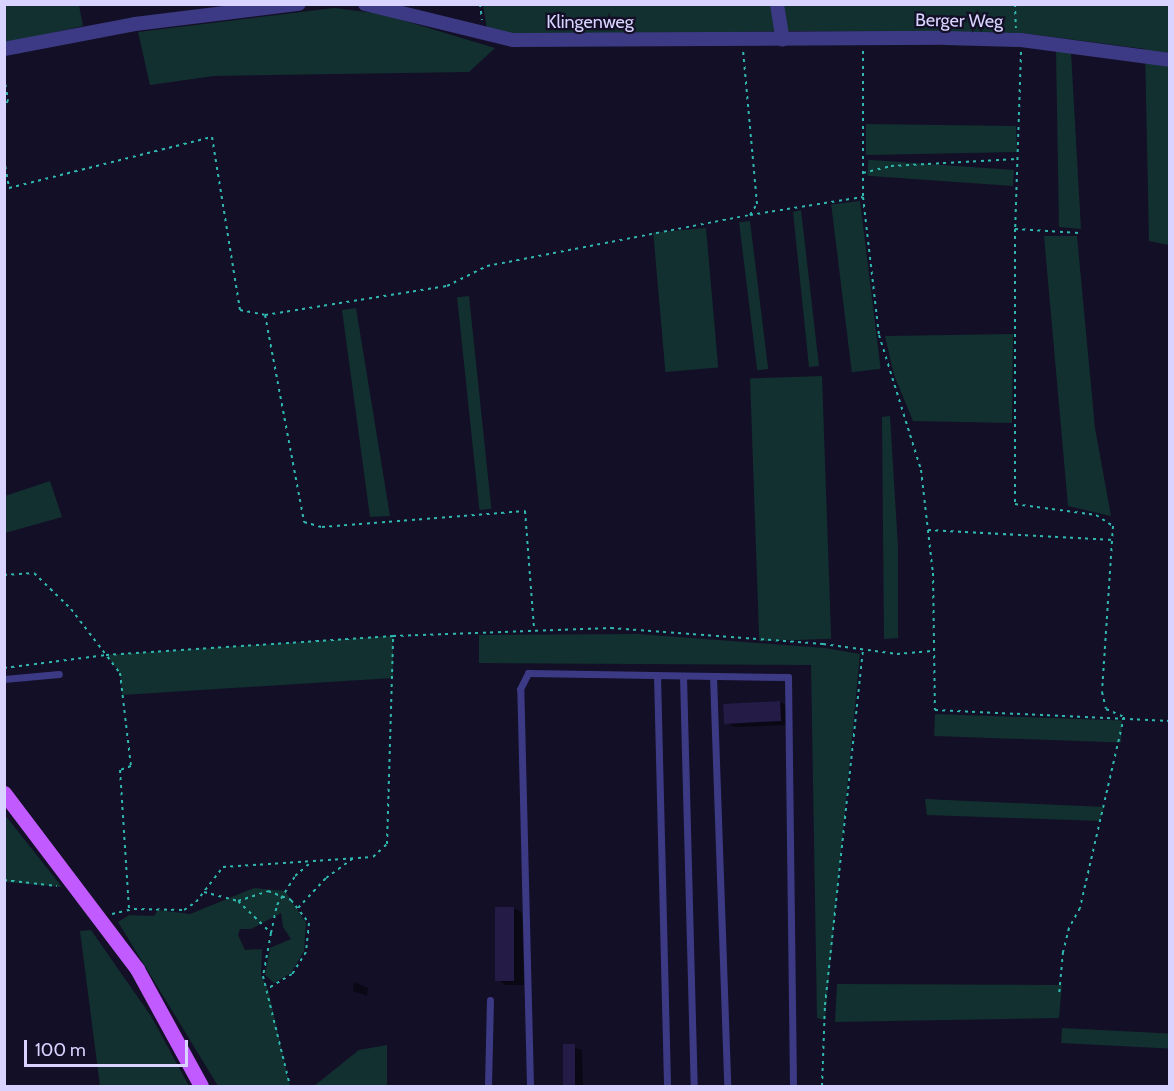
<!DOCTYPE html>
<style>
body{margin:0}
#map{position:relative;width:1174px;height:1091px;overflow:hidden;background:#130f26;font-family:Cabin,sans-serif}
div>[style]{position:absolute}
.green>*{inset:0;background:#12302f;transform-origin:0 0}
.shadow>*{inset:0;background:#0007}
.building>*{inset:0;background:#241b47;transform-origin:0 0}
.path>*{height:2px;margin-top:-1px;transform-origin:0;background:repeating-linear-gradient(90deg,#2fb8b0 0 3px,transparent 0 7.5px)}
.service>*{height:7px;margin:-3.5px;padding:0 3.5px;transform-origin:3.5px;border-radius:3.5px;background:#3d3a85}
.minor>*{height:14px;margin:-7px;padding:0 7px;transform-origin:7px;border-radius:7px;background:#3d3a85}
.primary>*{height:15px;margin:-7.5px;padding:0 7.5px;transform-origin:7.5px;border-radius:7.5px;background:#c25bff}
span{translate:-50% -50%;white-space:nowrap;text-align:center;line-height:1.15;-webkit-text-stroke:4.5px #130f26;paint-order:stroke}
.street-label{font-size:18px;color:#d9d4ff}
.frame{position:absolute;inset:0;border:6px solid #d9d4ff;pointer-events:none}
.scale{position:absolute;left:24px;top:1040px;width:164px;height:27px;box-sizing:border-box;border:3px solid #d9d4ff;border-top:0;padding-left:8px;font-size:18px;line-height:21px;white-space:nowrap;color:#d9d4ff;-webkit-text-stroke:4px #130f26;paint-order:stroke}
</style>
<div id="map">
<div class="green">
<i style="clip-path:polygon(5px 5px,79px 5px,83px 26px,5px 43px)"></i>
<i style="clip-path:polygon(483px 5px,1169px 5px,1169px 245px,1149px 241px,1145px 49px,1022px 33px,796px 31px,515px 36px,487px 29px)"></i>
<i style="clip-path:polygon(334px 8px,382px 14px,495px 48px,469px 72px,214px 76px,150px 85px,138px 32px)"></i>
<i style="clip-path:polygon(1056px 50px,1071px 52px,1081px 229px,1059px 227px)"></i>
<i style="clip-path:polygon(866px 124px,1016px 126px,1017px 152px,866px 155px)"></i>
<i style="left:1014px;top:170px;width:16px;height:146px;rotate:94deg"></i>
<i style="left:860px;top:201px;width:169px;height:29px;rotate:83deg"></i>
<i style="clip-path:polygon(801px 210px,819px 366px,809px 367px,793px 212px)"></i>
<i style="left:750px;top:221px;width:149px;height:11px;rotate:83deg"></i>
<i style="left:706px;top:228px;width:140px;height:53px;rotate:85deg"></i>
<i style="clip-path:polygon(1044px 236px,1077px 236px,1095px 428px,1111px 516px,1068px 506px)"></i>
<i style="left:469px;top:296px;width:214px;height:12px;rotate:84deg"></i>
<i style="clip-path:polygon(356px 308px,390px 516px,370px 517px,342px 310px)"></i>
<i style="clip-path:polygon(1013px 334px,1012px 423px,913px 421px,894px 375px,885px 336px)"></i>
<i style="left:822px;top:376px;width:263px;height:72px;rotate:88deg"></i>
<i style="clip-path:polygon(890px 416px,898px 547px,898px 638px,884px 639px,882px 417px)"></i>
<i style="clip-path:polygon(50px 481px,62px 517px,5px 533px,5px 496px)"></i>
<i style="clip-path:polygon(639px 634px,825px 648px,860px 654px,825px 1020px,817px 1018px,811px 665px,479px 663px,479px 635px)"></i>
<i style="clip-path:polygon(393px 636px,393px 678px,122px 695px,120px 673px,106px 655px)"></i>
<i style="left:935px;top:714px;width:187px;height:22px;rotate:2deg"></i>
<i style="clip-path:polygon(925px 799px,1104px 807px,1100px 821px,927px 815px)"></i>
<i style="clip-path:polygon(4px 815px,5px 815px,62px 887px,5px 882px)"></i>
<i style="clip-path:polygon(254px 888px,285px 891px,306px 923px,304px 951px,291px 973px,274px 983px,265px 975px,270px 948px,291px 939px,283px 927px,281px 913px,251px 929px,240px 929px,238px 935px,245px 950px,262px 949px,261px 975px,268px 989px,290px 1086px,218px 1086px,118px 922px,129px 915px,154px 916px,158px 910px,190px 914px)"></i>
<i style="clip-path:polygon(91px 930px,151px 1016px,189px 1086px,100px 1086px,80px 931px)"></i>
<i style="clip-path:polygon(837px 984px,1062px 985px,1059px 1018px,835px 1022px)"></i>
<i style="left:1062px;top:1028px;width:107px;height:15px;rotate:3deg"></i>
<i style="clip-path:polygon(387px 1045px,387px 1086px,314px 1086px,359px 1050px)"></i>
</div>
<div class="shadow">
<i style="clip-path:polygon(780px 702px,788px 707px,789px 725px,734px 727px,726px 722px)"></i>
<i style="clip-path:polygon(514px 908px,522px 913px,524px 985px,506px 985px,498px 980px)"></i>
<i style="clip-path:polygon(354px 982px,368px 988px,367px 996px,353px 991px)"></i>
<i style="clip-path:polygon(565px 1045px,582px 1050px,583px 1086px,566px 1086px)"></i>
</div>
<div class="building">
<i style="left:780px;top:701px;width:20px;height:57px;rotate:87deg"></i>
<i style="left:495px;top:907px;width:19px;height:74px"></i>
<i style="left:563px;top:1044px;width:12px;height:42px"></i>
</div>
<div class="path">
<i style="left:480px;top:4px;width:16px;rotate:83deg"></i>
<i style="left:1015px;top:4px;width:24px;rotate:88deg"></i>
<i style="left:863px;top:51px;width:146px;rotate:90deg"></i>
<i style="left:863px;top:197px;width:139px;rotate:83.4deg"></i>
<i style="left:879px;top:335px;width:141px;rotate:72.7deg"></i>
<i style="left:921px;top:470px;width:104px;rotate:83.4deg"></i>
<i style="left:933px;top:573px;width:137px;rotate:89.2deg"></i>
<i style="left:935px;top:710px;width:235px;rotate:2.7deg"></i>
<i style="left:1021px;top:52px;width:177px;rotate:91.9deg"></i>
<i style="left:1015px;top:229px;width:275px;rotate:90deg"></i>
<i style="left:1015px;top:504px;width:82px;rotate:7.7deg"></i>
<i style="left:1096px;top:515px;width:20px;rotate:33deg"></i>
<i style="left:1113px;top:526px;width:166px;rotate:93.8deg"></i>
<i style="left:1102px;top:692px;width:17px;rotate:77deg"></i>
<i style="left:1106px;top:709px;width:20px;rotate:24deg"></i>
<i style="left:1124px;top:717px;width:196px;rotate:103deg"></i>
<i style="left:1080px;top:908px;width:23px;rotate:119deg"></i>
<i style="left:1069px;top:928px;width:25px;rotate:104deg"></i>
<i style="left:1063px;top:952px;width:43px;rotate:95.3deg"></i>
<i style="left:4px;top:77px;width:23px;rotate:80deg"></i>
<i style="left:8px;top:100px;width:11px;rotate:112deg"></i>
<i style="left:4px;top:159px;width:29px;rotate:80deg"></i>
<i style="left:9px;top:188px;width:209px;rotate:-14.1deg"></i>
<i style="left:212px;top:137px;width:175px;rotate:80.8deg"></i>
<i style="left:240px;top:310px;width:25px;rotate:11deg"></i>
<i style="left:265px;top:315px;width:184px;rotate:-9.1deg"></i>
<i style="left:447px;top:286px;width:45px;rotate:-26.6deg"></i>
<i style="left:487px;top:266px;width:268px;rotate:-11deg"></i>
<i style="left:750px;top:215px;width:13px;rotate:-58deg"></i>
<i style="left:757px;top:204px;width:155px;rotate:-95.2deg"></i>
<i style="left:863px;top:173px;width:29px;rotate:-14deg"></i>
<i style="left:891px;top:166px;width:126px;rotate:-3.2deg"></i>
<i style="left:750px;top:215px;width:114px;rotate:-9.1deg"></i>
<i style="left:1015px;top:229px;width:64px;rotate:3.6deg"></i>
<i style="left:265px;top:315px;width:211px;rotate:79.3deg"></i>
<i style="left:304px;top:522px;width:19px;rotate:16deg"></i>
<i style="left:322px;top:527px;width:204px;rotate:-4.5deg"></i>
<i style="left:525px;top:511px;width:118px;rotate:85.6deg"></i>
<i style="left:928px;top:530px;width:186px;rotate:3.1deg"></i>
<i style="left:4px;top:575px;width:30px;rotate:-4deg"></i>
<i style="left:34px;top:573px;width:52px;rotate:44.2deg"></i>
<i style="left:71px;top:609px;width:81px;rotate:52.6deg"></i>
<i style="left:120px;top:673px;width:94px;rotate:83.3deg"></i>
<i style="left:131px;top:766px;width:12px;rotate:160deg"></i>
<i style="left:120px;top:770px;width:140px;rotate:86.3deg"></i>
<i style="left:4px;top:668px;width:103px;rotate:-7.3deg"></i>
<i style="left:106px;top:655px;width:288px;rotate:-3.8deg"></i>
<i style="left:4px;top:880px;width:53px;rotate:6.5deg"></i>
<i style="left:204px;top:892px;width:35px;rotate:15deg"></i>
<i style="left:238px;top:901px;width:46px;rotate:44.1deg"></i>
<i style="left:271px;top:933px;width:44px;rotate:100.5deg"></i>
<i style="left:263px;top:976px;width:113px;rotate:76.2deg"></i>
<i style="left:238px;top:901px;width:32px;rotate:-18deg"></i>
<i style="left:268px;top:891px;width:25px;rotate:21deg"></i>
<i style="left:291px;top:900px;width:29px;rotate:52deg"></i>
<i style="left:309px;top:923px;width:29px;rotate:96deg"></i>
<i style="left:306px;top:952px;width:26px;rotate:122deg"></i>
<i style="left:292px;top:974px;width:27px;rotate:149deg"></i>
<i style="left:298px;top:908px;width:41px;rotate:-47deg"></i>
<i style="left:326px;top:878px;width:34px;rotate:-36deg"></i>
<i style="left:112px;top:914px;width:23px;rotate:-13deg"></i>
<i style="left:134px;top:909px;width:50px;rotate:1.1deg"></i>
<i style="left:184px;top:910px;width:14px;rotate:-34deg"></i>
<i style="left:196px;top:902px;width:44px;rotate:-52.4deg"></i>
<i style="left:223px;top:867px;width:150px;rotate:-3.8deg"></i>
<i style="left:373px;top:857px;width:19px;rotate:-43deg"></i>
<i style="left:387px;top:844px;width:208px;rotate:-88.3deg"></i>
<i style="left:393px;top:636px;width:218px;rotate:-2.1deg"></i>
<i style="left:611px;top:628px;width:213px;rotate:4.3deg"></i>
<i style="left:823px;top:644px;width:75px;rotate:7.7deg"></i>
<i style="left:897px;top:654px;width:35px;rotate:-5deg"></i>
<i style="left:271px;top:933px;width:29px;rotate:-78deg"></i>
<i style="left:277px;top:905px;width:34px;rotate:-58deg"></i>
<i style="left:295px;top:876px;width:21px;rotate:-41deg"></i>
<i style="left:822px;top:1086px;width:81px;rotate:-87.9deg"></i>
<i style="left:825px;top:1005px;width:355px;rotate:-83.9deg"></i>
</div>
<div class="service">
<i style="left:657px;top:675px;width:411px;rotate:88.6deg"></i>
<i style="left:683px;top:676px;width:410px;rotate:88.5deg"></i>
<i style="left:713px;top:676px;width:410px;rotate:88deg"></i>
<i style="left:4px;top:679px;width:55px;rotate:-5.2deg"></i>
<i style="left:488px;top:1086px;width:86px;rotate:-88.7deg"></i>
<i style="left:530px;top:1086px;width:397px;rotate:-91.4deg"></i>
<i style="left:520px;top:689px;width:18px;rotate:-63deg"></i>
<i style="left:528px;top:673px;width:260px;rotate:0.9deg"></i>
<i style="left:788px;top:677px;width:409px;rotate:89.3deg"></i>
</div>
<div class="minor">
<i style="left:365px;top:4px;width:152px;rotate:13.7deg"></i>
<i style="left:513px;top:40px;width:433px;rotate:-0.3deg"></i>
<i style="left:946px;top:38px;width:75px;rotate:1.5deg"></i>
<i style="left:1021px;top:40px;width:150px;rotate:7.6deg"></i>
<i style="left:777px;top:4px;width:36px;rotate:81deg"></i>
<i style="left:4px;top:49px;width:133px;rotate:-10.8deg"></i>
<i style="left:135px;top:24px;width:165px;rotate:-7deg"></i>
</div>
<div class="primary">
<i style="left:4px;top:793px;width:221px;rotate:52.9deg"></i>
<i style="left:137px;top:969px;width:133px;rotate:61.3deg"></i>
</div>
<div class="street-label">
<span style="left:959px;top:21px;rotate:1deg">Berger Weg</span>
<span style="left:590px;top:22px">Klingenweg</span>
</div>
<div class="frame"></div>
<div class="scale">100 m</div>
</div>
